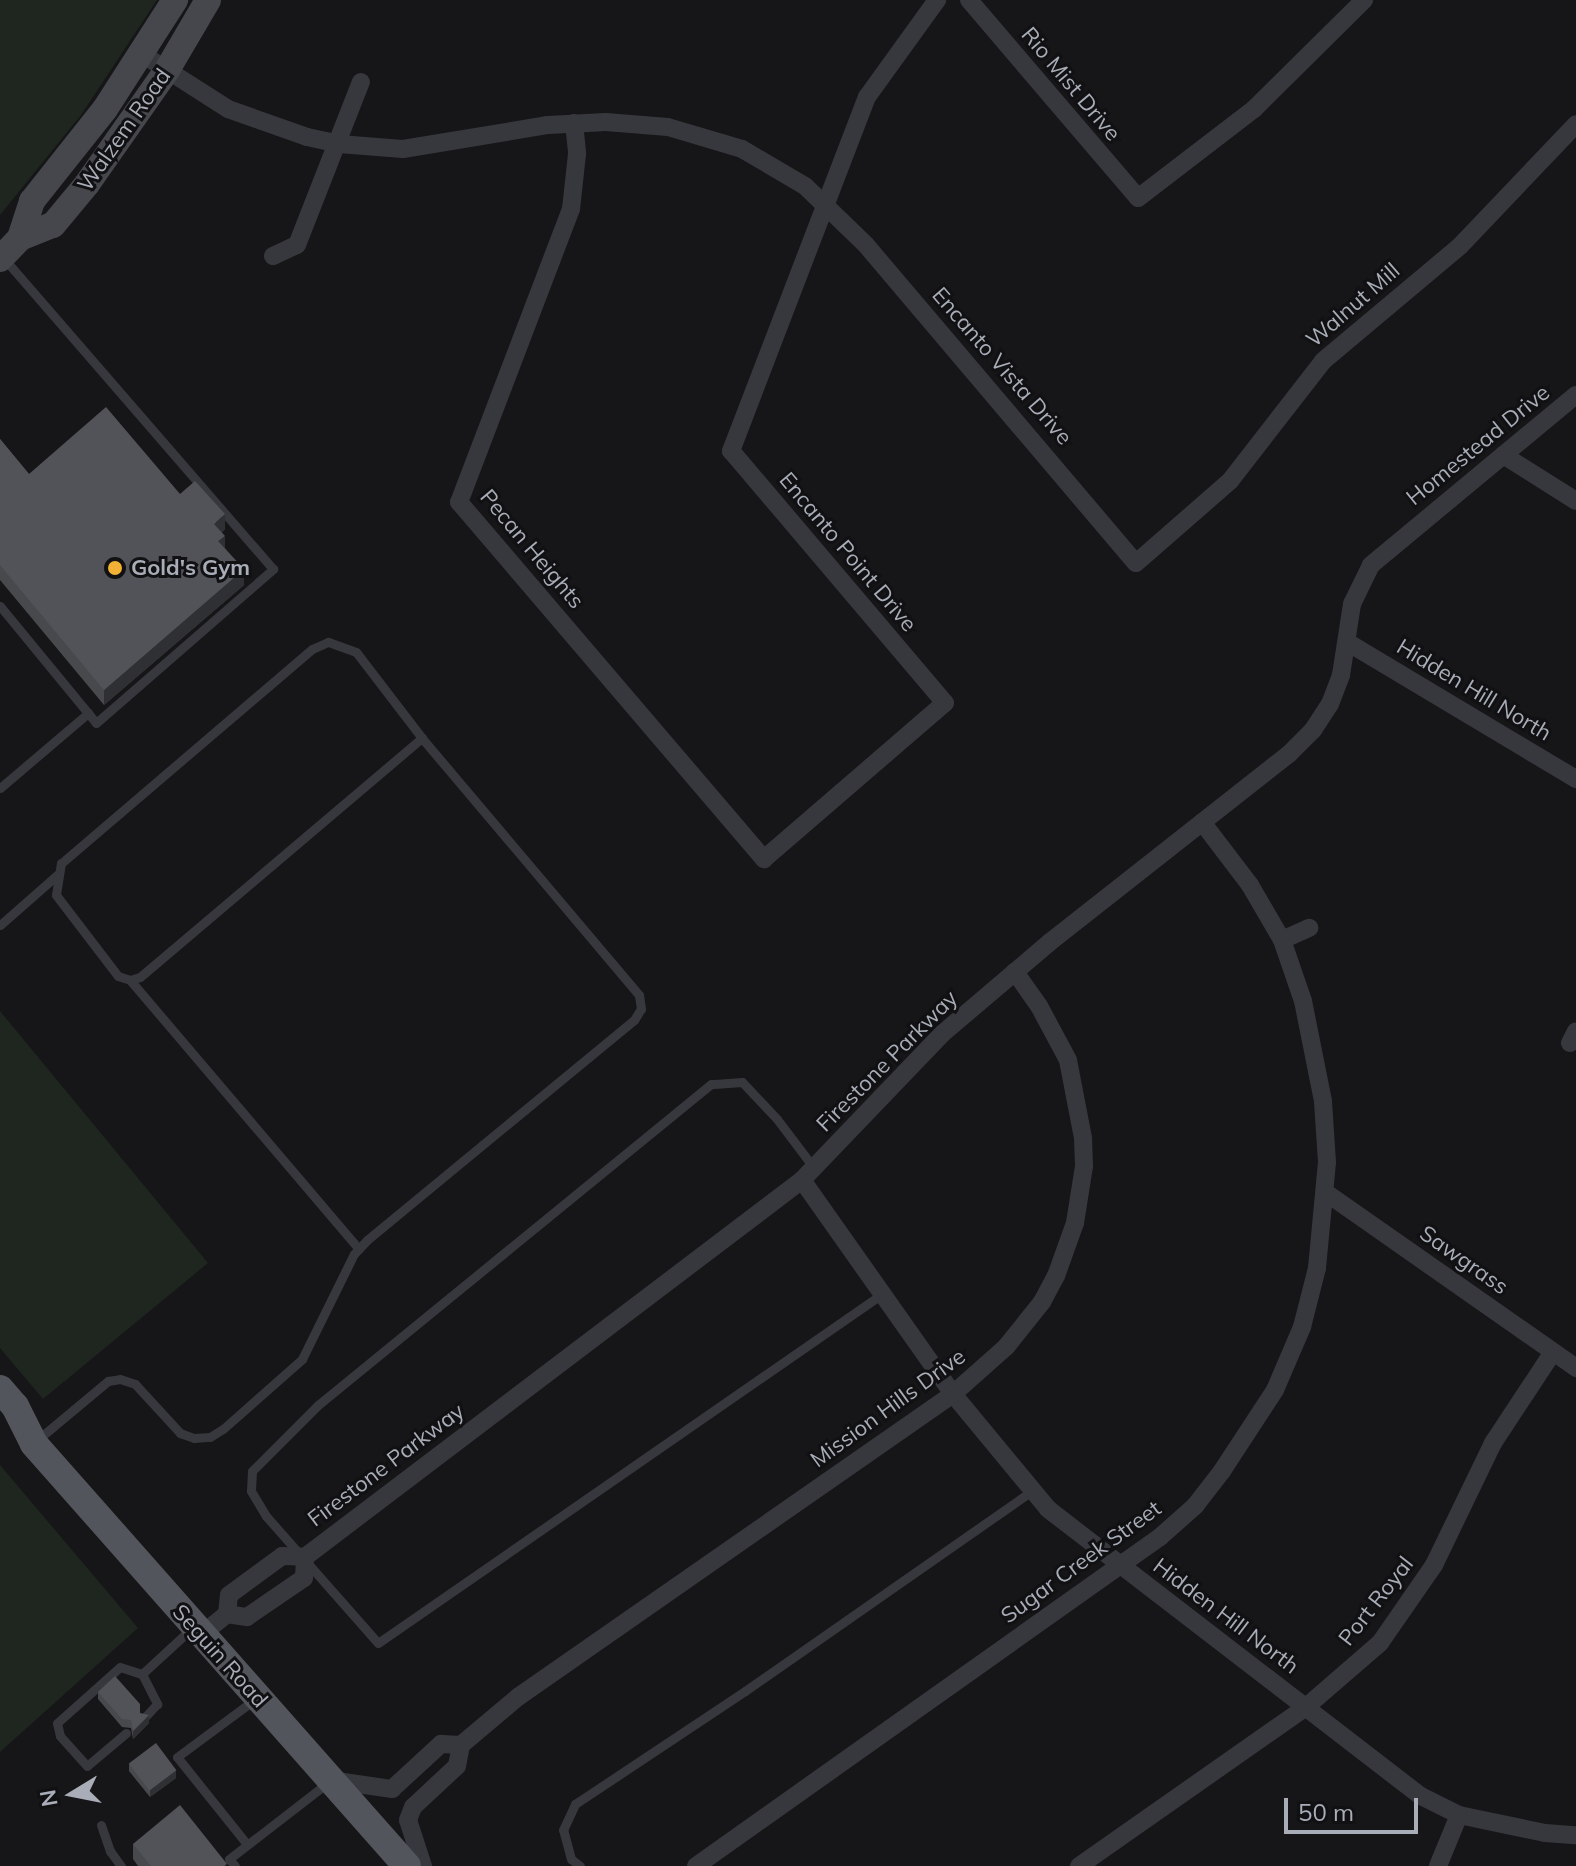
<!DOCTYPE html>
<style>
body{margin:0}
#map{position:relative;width:1576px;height:1866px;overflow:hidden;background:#161618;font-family:Mulish,sans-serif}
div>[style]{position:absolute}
.green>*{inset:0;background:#1e261f}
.lane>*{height:9px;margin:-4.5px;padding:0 4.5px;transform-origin:4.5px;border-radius:4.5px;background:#37383d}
.street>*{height:18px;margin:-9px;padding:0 9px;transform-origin:9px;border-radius:9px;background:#37383d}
.secondary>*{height:26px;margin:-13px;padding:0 13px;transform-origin:13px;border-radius:13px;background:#45474d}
.primary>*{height:28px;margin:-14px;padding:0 14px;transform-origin:14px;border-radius:14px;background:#53555c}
.wall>*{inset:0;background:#47494d}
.shaded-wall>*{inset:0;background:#2f3033}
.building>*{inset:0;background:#525359;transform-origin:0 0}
.dots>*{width:22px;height:22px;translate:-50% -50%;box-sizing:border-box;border:4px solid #111113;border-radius:50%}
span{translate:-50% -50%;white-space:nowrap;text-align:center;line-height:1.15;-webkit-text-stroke:6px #111113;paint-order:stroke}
.street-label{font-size:22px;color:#a8adb8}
.poi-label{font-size:22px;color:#a8adb8;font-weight:700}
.left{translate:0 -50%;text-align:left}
.north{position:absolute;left:32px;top:1754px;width:80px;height:80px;-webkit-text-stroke:6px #111113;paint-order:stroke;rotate:260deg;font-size:22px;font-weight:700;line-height:32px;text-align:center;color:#a8adb8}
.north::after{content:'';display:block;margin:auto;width:28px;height:36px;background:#a8adb8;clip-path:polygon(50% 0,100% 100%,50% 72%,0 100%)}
.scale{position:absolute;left:1284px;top:1798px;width:134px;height:36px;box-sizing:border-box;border:4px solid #a8adb8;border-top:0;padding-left:10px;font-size:24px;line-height:28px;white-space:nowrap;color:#a8adb8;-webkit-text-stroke:6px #111113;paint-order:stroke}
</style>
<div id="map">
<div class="green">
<i style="clip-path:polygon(0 0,157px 0,81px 115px,0 215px)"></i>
<i style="clip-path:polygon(0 1011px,208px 1263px,43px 1399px,0 1348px)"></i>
<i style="clip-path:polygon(0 1465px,138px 1628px,0 1752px)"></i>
</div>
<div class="lane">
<i style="left:0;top:606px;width:151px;rotate:50.6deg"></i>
<i style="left:96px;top:723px;width:235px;rotate:-41deg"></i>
<i style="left:273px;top:569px;width:410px;rotate:-130.9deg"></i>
<i style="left:0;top:788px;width:116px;rotate:-40.4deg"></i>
<i style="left:0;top:925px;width:76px;rotate:-41.3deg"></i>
<i style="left:130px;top:980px;width:353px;rotate:49.6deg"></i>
<i style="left:814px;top:1168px;width:61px;rotate:-127.1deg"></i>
<i style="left:777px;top:1119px;width:51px;rotate:-133.4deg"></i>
<i style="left:742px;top:1082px;width:31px;rotate:176deg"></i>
<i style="left:711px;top:1084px;width:507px;rotate:140.76deg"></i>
<i style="left:318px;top:1405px;width:93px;rotate:135deg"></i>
<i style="left:252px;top:1471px;width:20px;rotate:93deg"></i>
<i style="left:251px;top:1491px;width:29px;rotate:59deg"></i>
<i style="left:266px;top:1516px;width:169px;rotate:48.6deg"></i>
<i style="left:378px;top:1643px;width:613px;rotate:-34.7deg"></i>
<i style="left:36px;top:1441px;width:94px;rotate:-39.8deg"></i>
<i style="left:108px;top:1381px;width:12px;rotate:-9deg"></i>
<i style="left:120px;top:1379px;width:16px;rotate:18deg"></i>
<i style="left:135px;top:1384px;width:67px;rotate:47.4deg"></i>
<i style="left:180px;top:1433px;width:15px;rotate:20deg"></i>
<i style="left:194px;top:1438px;width:16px;rotate:-4deg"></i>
<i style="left:210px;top:1437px;width:15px;rotate:-32deg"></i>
<i style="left:223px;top:1429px;width:106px;rotate:-41.5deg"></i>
<i style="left:302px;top:1359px;width:117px;rotate:-63.7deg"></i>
<i style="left:354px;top:1254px;width:19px;rotate:-47deg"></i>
<i style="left:367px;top:1240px;width:346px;rotate:-39.5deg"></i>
<i style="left:634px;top:1020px;width:13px;rotate:-58deg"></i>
<i style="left:641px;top:1009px;width:14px;rotate:-98deg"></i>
<i style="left:639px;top:995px;width:336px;rotate:-130.2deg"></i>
<i style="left:422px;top:738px;width:108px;rotate:-127.5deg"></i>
<i style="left:356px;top:652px;width:30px;rotate:-160deg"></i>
<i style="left:328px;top:642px;width:17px;rotate:156deg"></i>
<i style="left:312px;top:649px;width:330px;rotate:139.5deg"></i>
<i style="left:61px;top:863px;width:32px;rotate:99deg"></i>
<i style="left:56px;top:895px;width:102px;rotate:52.6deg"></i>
<i style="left:118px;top:976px;width:13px;rotate:18deg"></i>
<i style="left:130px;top:980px;width:10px;rotate:-17deg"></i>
<i style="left:140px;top:977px;width:370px;rotate:-40.3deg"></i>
<i style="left:142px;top:1674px;width:34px;rotate:63deg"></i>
<i style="left:157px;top:1704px;width:16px;rotate:133deg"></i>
<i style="left:126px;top:1733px;width:51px;rotate:139.8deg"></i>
<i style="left:87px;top:1766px;width:40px;rotate:-132deg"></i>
<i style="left:60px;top:1736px;width:13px;rotate:-103deg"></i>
<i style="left:57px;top:1723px;width:84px;rotate:-41.6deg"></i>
<i style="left:120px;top:1667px;width:23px;rotate:18deg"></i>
<i style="left:142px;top:1674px;width:67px;rotate:-42.6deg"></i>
<i style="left:101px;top:1825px;width:28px;rotate:71deg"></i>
<i style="left:110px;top:1851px;width:19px;rotate:54deg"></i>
<i style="left:246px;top:1843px;width:110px;rotate:-128.7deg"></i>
<i style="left:177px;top:1757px;width:96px;rotate:-36.5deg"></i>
<i style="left:235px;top:1866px;width:9px;rotate:-131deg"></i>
<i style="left:229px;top:1859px;width:128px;rotate:-37.7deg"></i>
<i style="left:580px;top:1866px;width:11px;rotate:-142deg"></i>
<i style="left:571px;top:1859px;width:30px;rotate:-105deg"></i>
<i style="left:563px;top:1830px;width:29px;rotate:-65deg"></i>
<i style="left:575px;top:1804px;width:204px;rotate:-33.6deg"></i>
<i style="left:745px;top:1691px;width:350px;rotate:-34.9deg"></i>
</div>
<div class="street">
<i style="left:969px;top:0;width:260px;rotate:49.5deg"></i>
<i style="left:1138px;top:198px;width:146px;rotate:-37.5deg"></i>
<i style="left:1254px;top:109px;width:155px;rotate:-44.7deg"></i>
<i style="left:142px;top:54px;width:102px;rotate:32.6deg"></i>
<i style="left:228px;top:109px;width:84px;rotate:19.5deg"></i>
<i style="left:307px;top:137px;width:33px;rotate:12deg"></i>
<i style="left:339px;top:144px;width:64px;rotate:4.5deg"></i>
<i style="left:403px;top:149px;width:147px;rotate:-9.4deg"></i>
<i style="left:548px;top:125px;width:58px;rotate:-3deg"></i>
<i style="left:606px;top:122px;width:62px;rotate:4.6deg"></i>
<i style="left:668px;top:127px;width:77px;rotate:16.6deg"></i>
<i style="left:742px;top:149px;width:73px;rotate:30.4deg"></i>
<i style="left:805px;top:186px;width:85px;rotate:44deg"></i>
<i style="left:866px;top:245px;width:417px;rotate:49.7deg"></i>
<i style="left:1136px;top:563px;width:125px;rotate:-41.1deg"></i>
<i style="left:1230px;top:481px;width:152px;rotate:-52.2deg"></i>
<i style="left:1323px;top:361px;width:179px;rotate:-40deg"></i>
<i style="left:1460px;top:246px;width:168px;rotate:-46.4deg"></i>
<i style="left:574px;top:123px;width:31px;rotate:84deg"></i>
<i style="left:577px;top:154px;width:55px;rotate:96.2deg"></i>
<i style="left:571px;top:209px;width:314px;rotate:110.9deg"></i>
<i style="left:459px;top:502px;width:470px;rotate:49.5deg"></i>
<i style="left:764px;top:859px;width:239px;rotate:-40.8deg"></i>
<i style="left:945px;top:703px;width:331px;rotate:-130.3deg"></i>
<i style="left:731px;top:451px;width:379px;rotate:-69deg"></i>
<i style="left:867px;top:97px;width:120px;rotate:-54.2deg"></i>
<i style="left:273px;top:256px;width:26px;rotate:-25deg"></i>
<i style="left:297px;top:245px;width:175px;rotate:-68.6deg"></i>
<i style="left:1503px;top:455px;width:86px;rotate:32.2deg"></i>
<i style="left:1347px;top:642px;width:267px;rotate:30.9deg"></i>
<i style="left:1282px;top:940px;width:30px;rotate:-24deg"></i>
<i style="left:1570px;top:1043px;width:13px;rotate:-63deg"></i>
<i style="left:802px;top:1180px;width:262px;rotate:54.8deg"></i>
<i style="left:953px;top:1394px;width:149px;rotate:50.4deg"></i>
<i style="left:1048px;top:1509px;width:471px;rotate:37.6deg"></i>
<i style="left:1421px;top:1796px;width:42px;rotate:26.6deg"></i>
<i style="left:1459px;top:1815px;width:88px;rotate:11.8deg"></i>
<i style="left:1545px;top:1833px;width:31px;rotate:4deg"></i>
<i style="left:1325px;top:1192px;width:307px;rotate:35deg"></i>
<i style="left:227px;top:1614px;width:20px;rotate:9deg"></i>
<i style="left:247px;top:1617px;width:69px;rotate:-34.4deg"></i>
<i style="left:304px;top:1578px;width:21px;rotate:-87deg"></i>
<i style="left:201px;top:1635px;width:33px;rotate:-39deg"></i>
<i style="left:227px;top:1614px;width:19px;rotate:-84deg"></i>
<i style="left:229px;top:1595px;width:66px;rotate:-36.3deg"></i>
<i style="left:282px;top:1556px;width:23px;rotate:2deg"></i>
<i style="left:305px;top:1557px;width:624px;rotate:-37.18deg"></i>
<i style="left:802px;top:1180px;width:202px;rotate:-46.2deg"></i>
<i style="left:942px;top:1034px;width:142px;rotate:-40.4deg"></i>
<i style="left:1050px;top:942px;width:305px;rotate:-38.2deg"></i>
<i style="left:1290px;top:753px;width:33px;rotate:-45deg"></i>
<i style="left:1313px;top:730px;width:31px;rotate:-57deg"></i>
<i style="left:1330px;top:704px;width:31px;rotate:-69deg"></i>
<i style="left:1341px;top:675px;width:72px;rotate:-81.2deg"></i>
<i style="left:1352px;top:604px;width:43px;rotate:-64deg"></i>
<i style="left:1371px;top:565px;width:266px;rotate:-39.7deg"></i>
<i style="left:330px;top:1780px;width:63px;rotate:8.3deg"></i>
<i style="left:392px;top:1789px;width:67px;rotate:-42.6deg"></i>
<i style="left:441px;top:1744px;width:20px;rotate:3deg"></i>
<i style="left:423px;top:1866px;width:48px;rotate:-108.1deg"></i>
<i style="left:408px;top:1820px;width:14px;rotate:-69deg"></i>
<i style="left:413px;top:1807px;width:60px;rotate:-43deg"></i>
<i style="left:457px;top:1766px;width:21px;rotate:-79deg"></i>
<i style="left:461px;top:1745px;width:75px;rotate:-40.1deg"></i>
<i style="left:518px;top:1697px;width:530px;rotate:-34.86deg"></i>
<i style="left:953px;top:1394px;width:71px;rotate:-41.6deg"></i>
<i style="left:1006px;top:1347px;width:58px;rotate:-51.3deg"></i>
<i style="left:1042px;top:1302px;width:30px;rotate:-62deg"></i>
<i style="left:1056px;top:1276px;width:56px;rotate:-70.3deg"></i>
<i style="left:1075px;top:1223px;width:58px;rotate:-81deg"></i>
<i style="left:1084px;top:1166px;width:28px;rotate:-92deg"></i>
<i style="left:1083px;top:1138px;width:79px;rotate:-100.9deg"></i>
<i style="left:1068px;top:1060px;width:61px;rotate:-118.2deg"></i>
<i style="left:1039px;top:1006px;width:42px;rotate:-125.2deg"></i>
<i style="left:696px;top:1866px;width:569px;rotate:-35.34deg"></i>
<i style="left:1160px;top:1537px;width:47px;rotate:-41.5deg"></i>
<i style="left:1195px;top:1506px;width:44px;rotate:-52.4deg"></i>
<i style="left:1222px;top:1471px;width:97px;rotate:-56.8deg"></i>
<i style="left:1275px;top:1390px;width:69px;rotate:-66.8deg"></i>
<i style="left:1302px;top:1327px;width:61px;rotate:-75.7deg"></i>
<i style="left:1317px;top:1268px;width:106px;rotate:-84.6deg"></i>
<i style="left:1327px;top:1162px;width:61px;rotate:-93.8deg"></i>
<i style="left:1323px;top:1101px;width:102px;rotate:-101.3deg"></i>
<i style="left:1303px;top:1001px;width:65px;rotate:-109deg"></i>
<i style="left:1282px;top:940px;width:64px;rotate:-120.2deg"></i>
<i style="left:1250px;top:885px;width:79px;rotate:-127.3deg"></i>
<i style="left:1079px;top:1866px;width:277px;rotate:-35deg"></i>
<i style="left:1306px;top:1707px;width:98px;rotate:-40.9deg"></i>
<i style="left:1380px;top:1643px;width:95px;rotate:-55.3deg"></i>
<i style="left:1434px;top:1565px;width:136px;rotate:-64.2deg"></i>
<i style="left:1493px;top:1443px;width:109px;rotate:-56.6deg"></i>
<i style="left:1438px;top:1866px;width:55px;rotate:-67.6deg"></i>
</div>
<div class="secondary">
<i style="left:20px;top:238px;width:39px;rotate:-72deg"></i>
<i style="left:32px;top:201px;width:117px;rotate:-51.6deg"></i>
<i style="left:105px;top:109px;width:130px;rotate:-57.3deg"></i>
<i style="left:0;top:259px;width:29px;rotate:-46deg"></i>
<i style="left:20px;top:238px;width:35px;rotate:-22deg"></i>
<i style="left:53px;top:225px;width:53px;rotate:-50.3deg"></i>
<i style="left:87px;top:184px;width:139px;rotate:-54.9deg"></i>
<i style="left:167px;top:70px;width:81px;rotate:-59.6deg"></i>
</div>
<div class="primary">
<i style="left:0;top:1389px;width:23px;rotate:49deg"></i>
<i style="left:15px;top:1406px;width:42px;rotate:63.4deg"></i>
<i style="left:34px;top:1444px;width:563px;rotate:48.53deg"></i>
</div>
<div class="wall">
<i style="clip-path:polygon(0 439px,29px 474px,180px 494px,225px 529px,222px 532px,225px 548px,244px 585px,104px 705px,0 580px)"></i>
<i style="clip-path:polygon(98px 1692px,140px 1713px,149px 1723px,133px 1739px,131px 1728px,122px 1727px,98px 1699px)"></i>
<i style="clip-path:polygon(129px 1764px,176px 1778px,150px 1797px,129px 1771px)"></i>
<i style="clip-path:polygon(133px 1844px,227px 1866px,138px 1866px,133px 1859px)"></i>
</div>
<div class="shaded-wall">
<i style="clip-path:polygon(225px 514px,225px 529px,214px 540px,214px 524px)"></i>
<i style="clip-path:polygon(225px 536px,225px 551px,218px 541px)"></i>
<i style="clip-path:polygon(244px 569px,244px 585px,104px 705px,104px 690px)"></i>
<i style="clip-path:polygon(149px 1715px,149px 1723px,133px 1739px,133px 1731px)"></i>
<i style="clip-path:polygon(176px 1770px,176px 1778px,150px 1797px,150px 1790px)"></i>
</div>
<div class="building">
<i style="clip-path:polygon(106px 407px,180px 494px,195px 481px,225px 514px,214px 524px,225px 536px,218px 541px,244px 569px,104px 690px,0 565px,0 439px,29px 474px)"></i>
<i style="clip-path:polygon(115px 1676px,140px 1704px,140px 1713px,149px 1715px,133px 1731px,131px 1720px,122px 1719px,98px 1692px)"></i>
<i style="left:156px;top:1743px;width:34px;height:34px;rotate:53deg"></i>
<i style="clip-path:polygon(180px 1805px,227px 1864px,224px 1866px,151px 1866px,133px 1844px)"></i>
</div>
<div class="dots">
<i style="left:115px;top:568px;background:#f2b134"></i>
</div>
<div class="street-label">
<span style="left:1071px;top:84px;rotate:50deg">Rio Mist Drive</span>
<span style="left:124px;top:130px;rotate:-55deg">Walzem Road</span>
<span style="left:1353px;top:305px;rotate:-41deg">Walnut Mill</span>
<span style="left:1002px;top:366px;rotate:49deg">Encanto Vista Drive</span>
<span style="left:1478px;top:445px;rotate:-39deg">Homestead Drive</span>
<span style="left:532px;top:549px;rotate:50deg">Pecan Heights</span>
<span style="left:848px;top:552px;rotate:50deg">Encanto Point Drive</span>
<span style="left:1474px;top:690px;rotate:31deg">Hidden Hill North</span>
<span style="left:887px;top:1061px;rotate:-45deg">Firestone Parkway</span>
<span style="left:1464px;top:1260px;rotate:35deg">Sawgrass</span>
<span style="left:888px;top:1408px;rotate:-36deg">Mission Hills Drive</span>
<span style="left:386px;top:1465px;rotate:-37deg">Firestone Parkway</span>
<span style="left:1081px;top:1562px;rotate:-36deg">Sugar Creek Street</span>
<span style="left:1376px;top:1601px;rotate:-52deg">Port Royal</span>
<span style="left:1226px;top:1616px;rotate:37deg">Hidden Hill North</span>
<span style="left:220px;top:1656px;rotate:48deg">Seguin Road</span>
</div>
<div class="poi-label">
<span class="left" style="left:131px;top:568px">Gold's Gym</span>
</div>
<div class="north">N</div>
<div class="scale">50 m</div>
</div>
